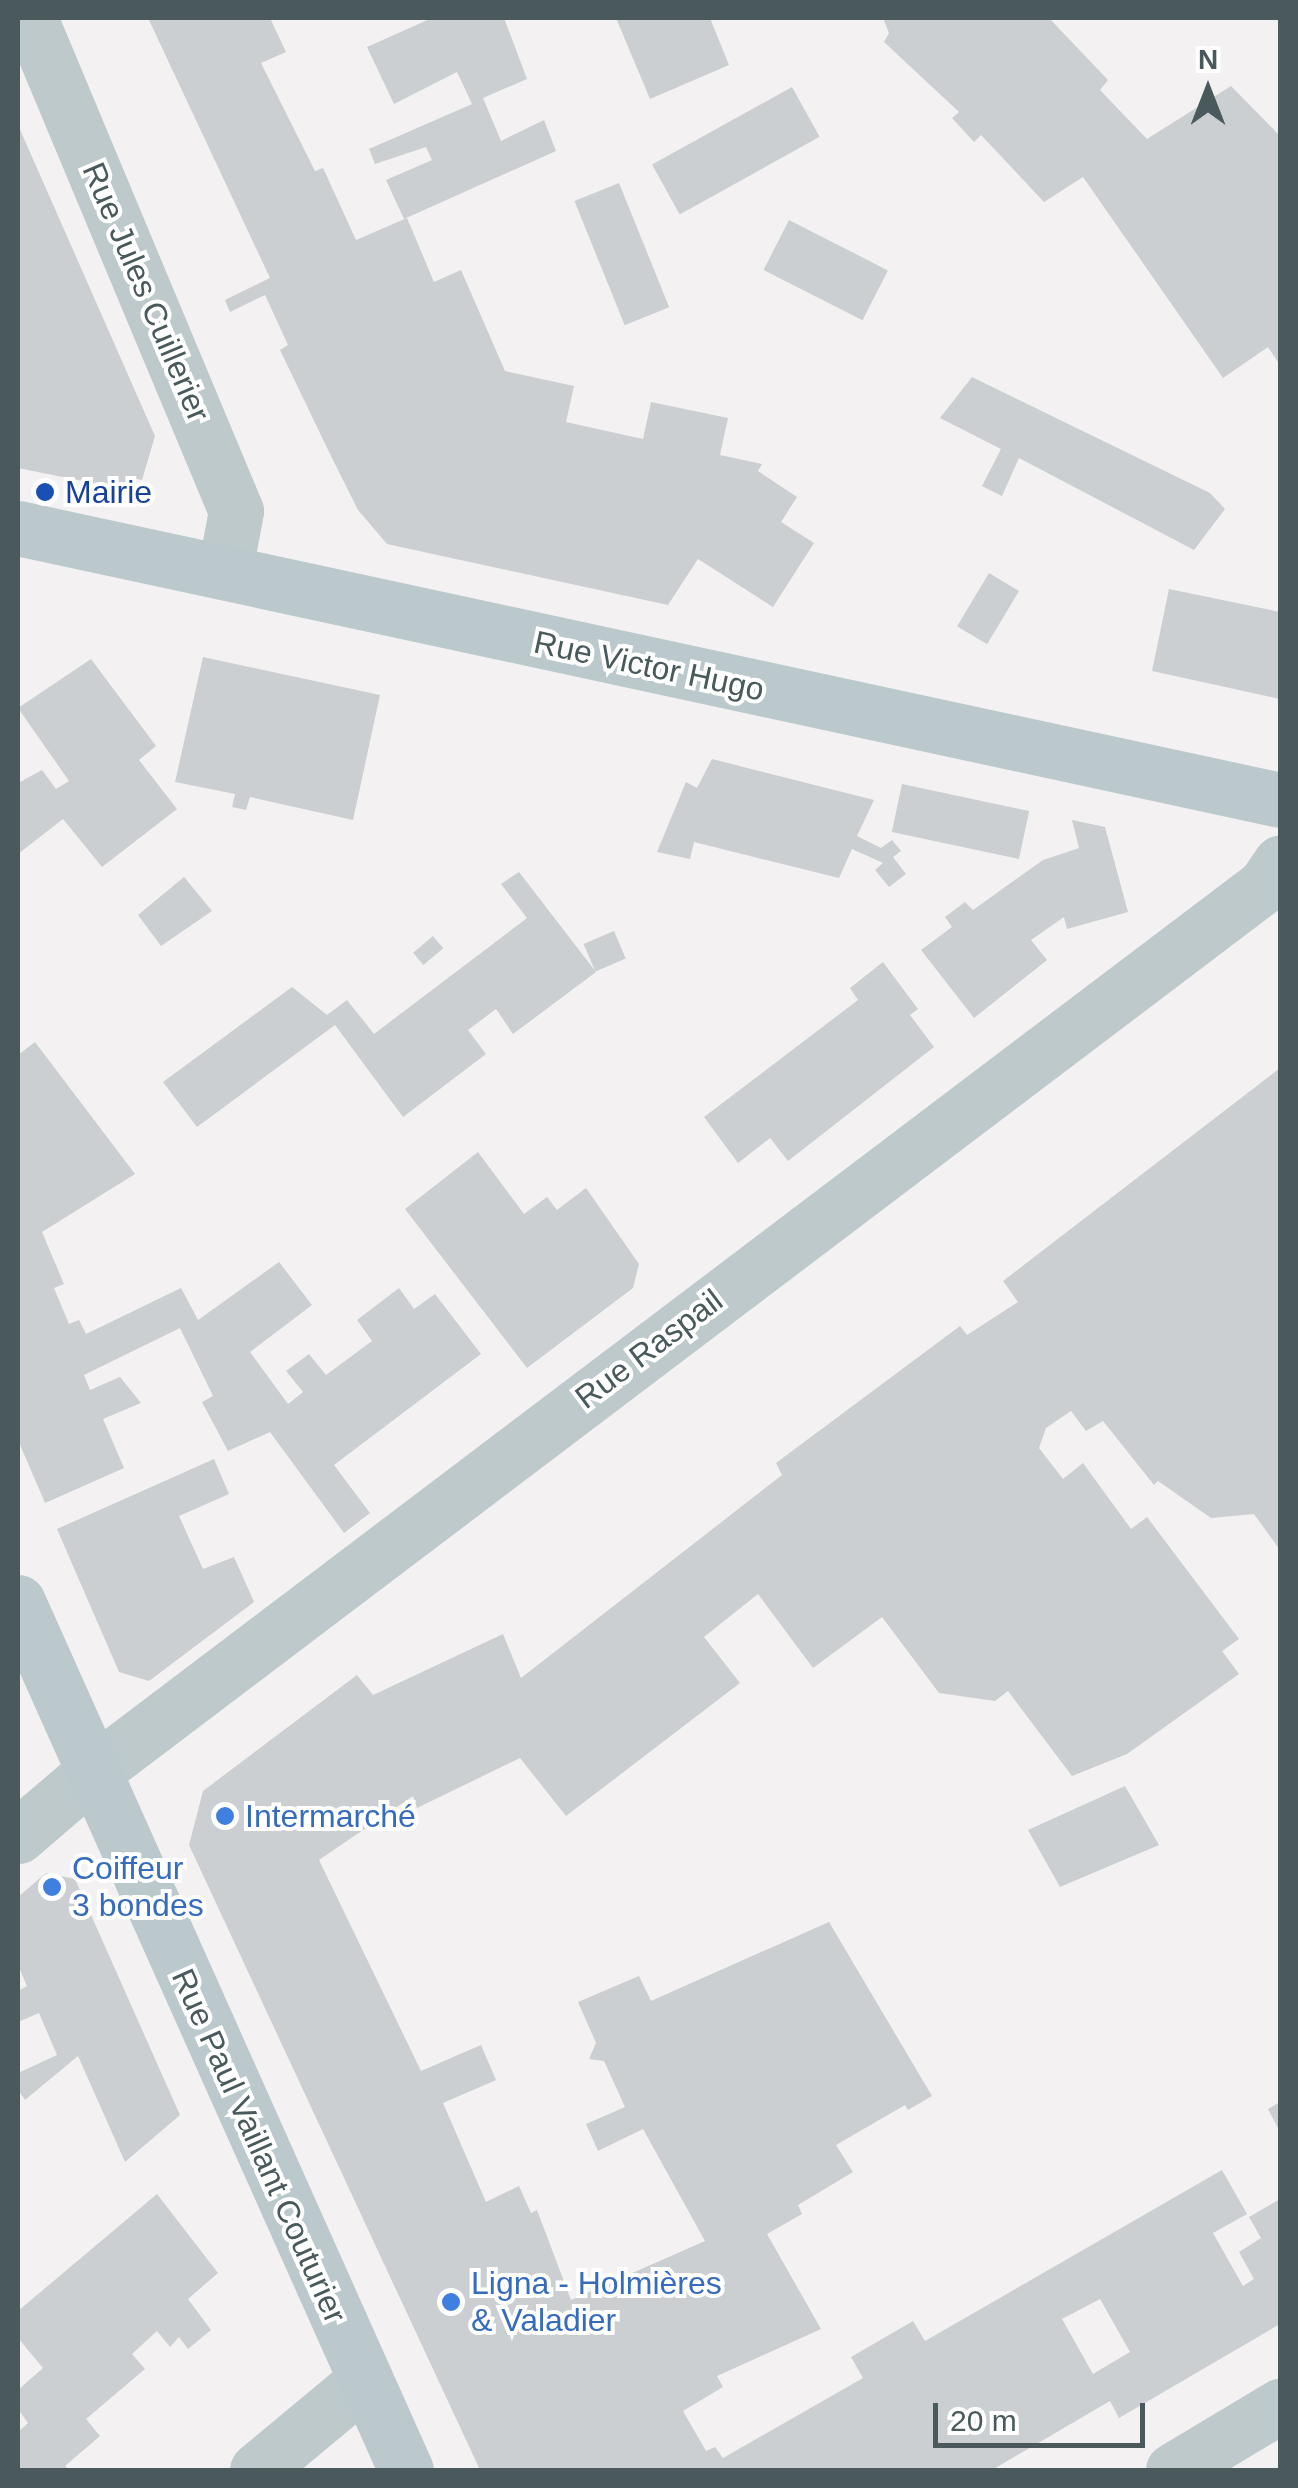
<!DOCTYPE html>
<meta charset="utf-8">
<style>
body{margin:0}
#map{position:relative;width:1298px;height:2488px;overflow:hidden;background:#f3f1f1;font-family:Helvetica,sans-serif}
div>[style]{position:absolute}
.building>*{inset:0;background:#cbcfd2;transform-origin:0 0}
.street>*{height:55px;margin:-27.5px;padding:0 27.5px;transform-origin:27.5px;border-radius:27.5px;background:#bec9cc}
.secondary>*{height:55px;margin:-27.5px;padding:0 27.5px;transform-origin:27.5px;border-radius:27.5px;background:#bbc9cd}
.dots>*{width:28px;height:28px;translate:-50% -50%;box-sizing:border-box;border:5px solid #fff;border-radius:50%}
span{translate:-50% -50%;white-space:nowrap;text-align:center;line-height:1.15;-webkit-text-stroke:8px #fff;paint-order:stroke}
.street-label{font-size:32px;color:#4a595c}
.transit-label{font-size:32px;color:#164399}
.left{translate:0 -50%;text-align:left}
.shop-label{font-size:32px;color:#366cbe}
.frame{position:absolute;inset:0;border:20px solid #4a595c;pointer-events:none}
.north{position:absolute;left:1158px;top:40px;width:100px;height:100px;-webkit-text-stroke:8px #fff;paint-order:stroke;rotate:0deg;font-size:28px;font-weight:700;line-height:40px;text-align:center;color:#4a595c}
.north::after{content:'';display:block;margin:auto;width:35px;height:45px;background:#4a595c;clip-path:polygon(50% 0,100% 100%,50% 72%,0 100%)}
.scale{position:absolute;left:933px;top:2403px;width:212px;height:45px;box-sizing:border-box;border:5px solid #4a595c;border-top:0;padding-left:12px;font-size:30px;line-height:35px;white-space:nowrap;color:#4a595c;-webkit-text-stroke:8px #fff;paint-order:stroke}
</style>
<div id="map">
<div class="building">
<i style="clip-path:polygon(148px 18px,270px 18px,286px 52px,261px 63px,315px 171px,323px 168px,356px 240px,407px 218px,434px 282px,461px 270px,505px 371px,574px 386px,566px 422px,643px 439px,651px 402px,728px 418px,720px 455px,762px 464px,758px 471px,797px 497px,781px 522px,814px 543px,773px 607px,698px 559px,668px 605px,387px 544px,358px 510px,330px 454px,280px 350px,288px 345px,265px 295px,230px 312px,225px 300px,270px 278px)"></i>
<i style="clip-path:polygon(432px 18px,504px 18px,527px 79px,483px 98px,501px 141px,544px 120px,556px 151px,404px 219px,386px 180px,432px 160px,426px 147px,375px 164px,369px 149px,472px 104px,457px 72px,394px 104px,367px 47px)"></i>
<i style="clip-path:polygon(616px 18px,710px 18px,729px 65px,650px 99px)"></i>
<i style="clip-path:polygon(883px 18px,1049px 18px,1108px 80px,1100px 90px,1147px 139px,1231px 86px,1280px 136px,1280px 365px,1268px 347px,1223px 378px,1083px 177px,1044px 202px,981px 135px,974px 142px,952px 118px,959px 112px,884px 42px,889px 33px)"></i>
<i style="left:792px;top:87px;width:57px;height:160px;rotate:61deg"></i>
<i style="clip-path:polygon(18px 125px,155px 436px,142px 480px,131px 478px,118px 488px,18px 468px)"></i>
<i style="left:619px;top:183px;width:134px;height:48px;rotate:68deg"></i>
<i style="left:789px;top:220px;width:111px;height:56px;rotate:27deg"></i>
<i style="clip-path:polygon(972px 377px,1210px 493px,1225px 509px,1194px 550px,1019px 458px,1002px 496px,982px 486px,1001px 449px,940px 418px)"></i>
<i style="left:989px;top:573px;width:35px;height:62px;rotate:31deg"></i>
<i style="clip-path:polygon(1169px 589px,1280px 612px,1280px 699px,1152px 671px)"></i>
<i style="clip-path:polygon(203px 657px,380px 695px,353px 820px,250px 797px,246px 810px,232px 807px,235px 794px,175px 782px)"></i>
<i style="clip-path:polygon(91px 659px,156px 746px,139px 760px,177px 809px,102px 867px,63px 819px,18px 854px,18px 778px,20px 782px,42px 770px,56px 789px,69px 781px,18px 708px)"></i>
<i style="clip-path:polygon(712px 759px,874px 800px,857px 836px,881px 848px,892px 840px,901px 851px,893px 857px,906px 874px,889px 887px,875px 870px,883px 863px,852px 849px,839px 878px,694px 842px,690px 859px,657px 852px,686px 782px,697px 788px)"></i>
<i style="left:902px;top:784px;width:130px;height:49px;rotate:12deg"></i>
<i style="clip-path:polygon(1072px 820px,1105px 827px,1128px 912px,1067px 929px,1064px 917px,1031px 940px,1047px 960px,974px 1018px,921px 950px,952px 927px,945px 917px,965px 902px,973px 910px,1043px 860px,1079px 848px)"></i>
<i style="clip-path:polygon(519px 872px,596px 972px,513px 1034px,496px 1009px,468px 1030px,486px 1054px,403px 1117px,335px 1025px,197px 1127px,163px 1082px,292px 987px,327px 1015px,347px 1000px,374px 1034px,527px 918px,501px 884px)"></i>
<i style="clip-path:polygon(184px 877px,212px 911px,161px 946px,138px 915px)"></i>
<i style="left:614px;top:931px;width:30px;height:33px;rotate:67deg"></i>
<i style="left:433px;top:936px;width:16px;height:26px;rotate:50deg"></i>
<i style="clip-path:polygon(883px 962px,918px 1009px,910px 1015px,934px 1047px,788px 1161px,770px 1138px,738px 1163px,704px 1117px,858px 1000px,850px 988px)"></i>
<i style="clip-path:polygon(35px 1042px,135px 1174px,42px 1232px,64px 1284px,54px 1288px,69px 1324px,79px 1320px,86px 1334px,181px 1288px,198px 1320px,279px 1262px,312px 1305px,250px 1352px,288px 1404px,303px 1392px,286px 1371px,309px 1354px,326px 1375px,372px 1341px,357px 1320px,399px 1288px,414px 1309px,435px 1294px,481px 1354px,334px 1465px,370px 1513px,344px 1533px,270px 1432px,228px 1451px,202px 1402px,213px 1396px,180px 1328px,84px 1375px,90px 1390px,120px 1377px,141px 1403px,103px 1419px,124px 1468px,45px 1503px,18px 1440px,18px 1055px)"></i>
<i style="clip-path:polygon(evenodd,1280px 1068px,1280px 1550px,1254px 1514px,1211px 1518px,1158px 1481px,1154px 1485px,1103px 1421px,1086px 1431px,1071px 1411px,1046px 1428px,1039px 1448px,1063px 1479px,1083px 1463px,1131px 1529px,1147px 1517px,1239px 1639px,1222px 1651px,1239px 1674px,1127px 1754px,1072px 1776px,1008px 1691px,995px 1701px,939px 1693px,882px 1617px,813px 1668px,758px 1594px,704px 1637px,740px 1683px,566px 1816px,520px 1758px,417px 1808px,413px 1796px,319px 1860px,421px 2071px,481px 2045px,496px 2080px,443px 2103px,486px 2202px,519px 2186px,531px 2213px,537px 2210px,571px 2300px,705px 2241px,643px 2129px,598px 2151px,586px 2124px,625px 2107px,604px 2061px,589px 2059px,596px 2043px,578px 2002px,639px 1976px,651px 2001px,829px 1922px,932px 2096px,908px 2110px,905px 2105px,836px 2145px,853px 2172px,798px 2205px,802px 2214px,767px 2234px,821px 2329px,717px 2376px,723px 2387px,683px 2411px,706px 2451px,715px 2447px,723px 2458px,863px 2378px,851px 2357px,913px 2321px,925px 2341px,1222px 2170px,1247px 2214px,1213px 2233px,1243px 2286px,1254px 2279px,1239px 2252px,1261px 2238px,1249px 2217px,1280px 2199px,1280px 2324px,1119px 2418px,1110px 2401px,992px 2470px,480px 2470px,189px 1845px,203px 1791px,357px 1675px,373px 1695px,503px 1634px,521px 1678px,782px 1475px,776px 1463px,960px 1326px,967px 1335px,1018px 1302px,1003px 1281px,1280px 1068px,1100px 2299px,1130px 2352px,1093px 2374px,1062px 2319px,1100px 2299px)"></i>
<i style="clip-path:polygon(478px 1152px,524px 1214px,547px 1197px,557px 1210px,586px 1188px,639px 1264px,633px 1288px,527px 1368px,405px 1209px)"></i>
<i style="clip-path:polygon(214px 1459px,229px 1494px,179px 1516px,203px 1569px,234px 1557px,254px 1602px,149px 1681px,119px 1672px,57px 1529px)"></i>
<i style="clip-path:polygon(1125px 1786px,1159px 1845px,1060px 1887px,1028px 1830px)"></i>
<i style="clip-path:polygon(46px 1873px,75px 1879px,180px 2115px,125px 2162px,78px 2056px,25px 2100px,18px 2090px,18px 2073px,57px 2055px,39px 2013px,18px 2022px,18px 1991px,27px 1986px,18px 1965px,18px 1897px)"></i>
<i style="clip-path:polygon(1280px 2102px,1280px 2132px,1268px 2109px)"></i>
<i style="clip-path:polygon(157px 2194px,218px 2273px,188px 2299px,211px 2330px,188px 2349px,179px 2337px,170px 2347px,157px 2331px,132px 2354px,145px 2369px,86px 2419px,100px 2436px,65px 2466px,69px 2470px,18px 2470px,18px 2432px,28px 2423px,18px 2409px,18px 2390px,43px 2368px,18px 2338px,18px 2311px)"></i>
</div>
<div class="street">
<i style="left:30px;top:18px;width:534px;rotate:67.32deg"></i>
<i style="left:236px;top:511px;width:60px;rotate:100.6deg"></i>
<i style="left:18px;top:1836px;width:99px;rotate:-40.5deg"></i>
<i style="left:93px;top:1772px;width:1470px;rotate:-37.12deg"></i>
<i style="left:1265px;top:885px;width:27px;rotate:-56deg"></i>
<i style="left:257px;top:2470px;width:139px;rotate:-39.8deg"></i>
<i style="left:1173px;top:2470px;width:125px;rotate:-30.9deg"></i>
</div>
<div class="secondary">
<i style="left:18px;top:528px;width:1291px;rotate:12.16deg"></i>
<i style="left:18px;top:1602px;width:951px;rotate:65.92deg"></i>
</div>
<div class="dots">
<i style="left:45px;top:492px;background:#1a4fb4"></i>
<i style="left:225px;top:1816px;background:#3f7fe0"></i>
<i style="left:52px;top:1887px;background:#3f7fe0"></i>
<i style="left:451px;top:2302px;background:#3f7fe0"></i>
</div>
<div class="street-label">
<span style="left:146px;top:292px;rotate:67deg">Rue Jules Cuillerier</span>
<span style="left:649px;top:666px;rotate:12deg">Rue Victor Hugo</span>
<span style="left:649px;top:1349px;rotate:-37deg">Rue Raspail</span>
<span style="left:259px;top:2146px;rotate:66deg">Rue Paul Vaillant Couturier</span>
</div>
<div class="transit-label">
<span class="left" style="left:65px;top:492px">Mairie</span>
</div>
<div class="shop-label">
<span class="left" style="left:245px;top:1816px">Intermarché</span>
<span class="left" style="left:72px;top:1887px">Coiffeur<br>3 bondes</span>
<span class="left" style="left:471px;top:2302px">Ligna - Holmières<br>&amp; Valadier</span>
</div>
<div class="frame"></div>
<div class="north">N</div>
<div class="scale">20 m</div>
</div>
